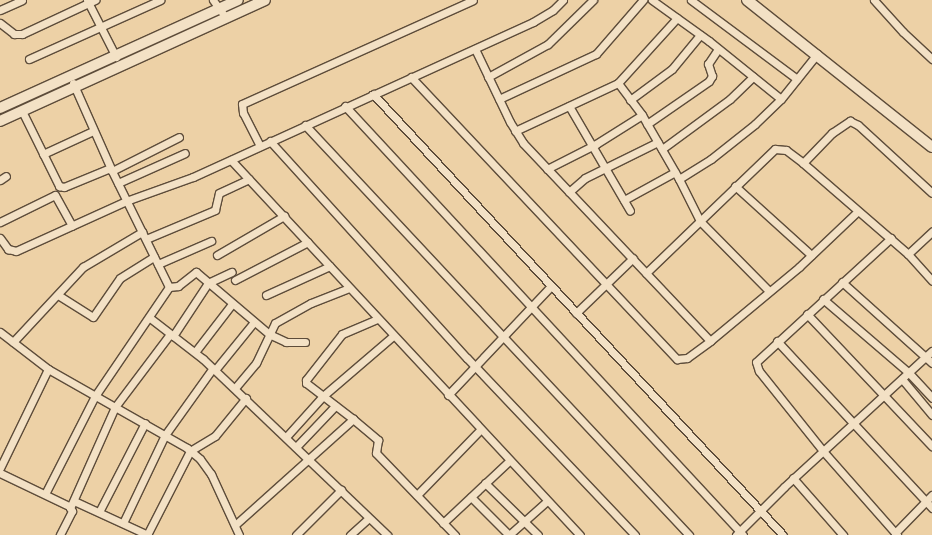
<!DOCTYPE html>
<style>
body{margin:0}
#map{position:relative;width:932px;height:535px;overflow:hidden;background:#edd1a6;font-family:"IM FELL French Canon",serif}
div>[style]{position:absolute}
.roads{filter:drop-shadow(1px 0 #5d4c3a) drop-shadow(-1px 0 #5d4c3a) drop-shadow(0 1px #5d4c3a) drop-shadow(0 -1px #5d4c3a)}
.street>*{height:7px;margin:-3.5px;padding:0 3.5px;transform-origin:3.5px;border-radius:3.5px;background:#f3e1c5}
.secondary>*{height:10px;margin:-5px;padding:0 5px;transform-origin:5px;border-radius:5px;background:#f3e1c5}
span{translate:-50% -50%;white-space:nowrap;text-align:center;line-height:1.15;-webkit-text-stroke:3px #f3e1c5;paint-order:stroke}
</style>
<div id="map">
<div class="roads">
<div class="street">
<i style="left:87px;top:0;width:64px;rotate:63deg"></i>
<i style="left:213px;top:0;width:22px;rotate:54deg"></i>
<i style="left:652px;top:0;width:70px;rotate:35.7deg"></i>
<i style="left:709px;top:41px;width:92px;rotate:38.9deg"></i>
<i style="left:691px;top:0;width:132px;rotate:36.7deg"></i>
<i style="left:874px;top:0;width:43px;rotate:47.8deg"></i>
<i style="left:903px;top:32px;width:40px;rotate:43deg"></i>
<i style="left:0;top:10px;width:24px;rotate:-24deg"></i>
<i style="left:677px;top:18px;width:88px;rotate:132.2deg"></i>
<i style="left:618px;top:83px;width:40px;rotate:53deg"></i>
<i style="left:642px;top:115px;width:74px;rotate:60deg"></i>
<i style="left:0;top:23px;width:18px;rotate:38deg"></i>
<i style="left:14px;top:34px;width:8px"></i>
<i style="left:22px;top:34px;width:81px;rotate:-25deg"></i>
<i style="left:475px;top:49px;width:81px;rotate:64.4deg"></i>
<i style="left:510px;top:122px;width:25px;rotate:58deg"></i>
<i style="left:523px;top:143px;width:272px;rotate:46.6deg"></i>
<i style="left:29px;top:59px;width:144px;rotate:-24.2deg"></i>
<i style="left:411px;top:77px;width:388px;rotate:46.7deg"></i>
<i style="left:677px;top:359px;width:10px;rotate:-6deg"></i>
<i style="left:687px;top:358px;width:29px;rotate:-36deg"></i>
<i style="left:710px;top:341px;width:116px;rotate:-39.7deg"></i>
<i style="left:799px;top:267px;width:81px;rotate:-43.5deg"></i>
<i style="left:488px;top:77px;width:68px;rotate:-28.8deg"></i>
<i style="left:548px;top:44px;width:63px;rotate:-44.4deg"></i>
<i style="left:373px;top:94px;width:602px;rotate:47.09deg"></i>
<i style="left:499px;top:99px;width:107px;rotate:-24.9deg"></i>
<i style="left:596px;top:54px;width:72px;rotate:-49deg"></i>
<i style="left:630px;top:100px;width:52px;rotate:-36.4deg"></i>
<i style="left:672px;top:69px;width:44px;rotate:-50.5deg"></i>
<i style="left:345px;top:106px;width:585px;rotate:47.15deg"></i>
<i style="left:569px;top:106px;width:121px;rotate:59.8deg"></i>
<i style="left:22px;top:111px;width:84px;rotate:63.7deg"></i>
<i style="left:59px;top:186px;width:5px;rotate:11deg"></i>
<i style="left:64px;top:187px;width:50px;rotate:-22.4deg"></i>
<i style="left:647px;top:124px;width:75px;rotate:-34.7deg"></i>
<i style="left:709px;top:81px;width:6px;rotate:-59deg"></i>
<i style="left:712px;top:76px;width:13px;rotate:-108deg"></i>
<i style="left:708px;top:64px;width:18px;rotate:-56deg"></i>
<i style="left:305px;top:125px;width:562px;rotate:46.88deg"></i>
<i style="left:515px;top:131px;width:114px;rotate:-25deg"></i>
<i style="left:270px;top:141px;width:293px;rotate:47.8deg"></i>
<i style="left:467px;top:358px;width:244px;rotate:46.5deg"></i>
<i style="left:260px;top:146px;width:37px;rotate:-117deg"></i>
<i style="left:243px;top:113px;width:9px;rotate:-96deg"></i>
<i style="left:242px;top:104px;width:253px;rotate:-24.2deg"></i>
<i style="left:662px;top:149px;width:84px;rotate:-36.3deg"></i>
<i style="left:730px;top:99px;width:32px;rotate:-44deg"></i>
<i style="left:43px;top:154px;width:55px;rotate:-24.7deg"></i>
<i style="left:231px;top:160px;width:512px;rotate:47.06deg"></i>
<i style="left:803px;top:163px;width:42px;rotate:-46deg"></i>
<i style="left:832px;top:133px;width:22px;rotate:-34deg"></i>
<i style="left:850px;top:121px;width:9px;rotate:27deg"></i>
<i style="left:858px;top:125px;width:100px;rotate:42.6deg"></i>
<i style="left:547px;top:169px;width:55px;rotate:-27deg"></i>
<i style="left:596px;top:144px;width:54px;rotate:-32.2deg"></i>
<i style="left:112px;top:171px;width:75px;rotate:-26.9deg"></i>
<i style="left:0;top:180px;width:7px;rotate:-34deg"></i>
<i style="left:118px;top:183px;width:73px;rotate:-24.1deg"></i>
<i style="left:735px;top:186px;width:103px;rotate:42.2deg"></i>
<i style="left:569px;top:192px;width:21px;rotate:-41deg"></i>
<i style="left:585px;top:178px;width:81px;rotate:-26.3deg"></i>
<i style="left:624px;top:200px;width:58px;rotate:-28.8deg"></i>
<i style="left:0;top:222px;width:61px;rotate:-26.1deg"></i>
<i style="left:55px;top:195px;width:35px;rotate:61deg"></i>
<i style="left:0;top:238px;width:14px;rotate:54deg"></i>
<i style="left:8px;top:249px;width:8px;rotate:14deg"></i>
<i style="left:16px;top:251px;width:121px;rotate:-24.4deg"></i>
<i style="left:126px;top:201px;width:71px;rotate:-19.7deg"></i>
<i style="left:193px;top:177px;width:374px;rotate:-24.5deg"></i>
<i style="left:533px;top:22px;width:23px;rotate:-31deg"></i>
<i style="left:553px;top:10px;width:14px;rotate:-45deg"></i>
<i style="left:891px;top:238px;width:183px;rotate:137.4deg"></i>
<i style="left:756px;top:362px;width:9px;rotate:72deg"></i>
<i style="left:759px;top:371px;width:102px;rotate:51.3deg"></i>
<i style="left:823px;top:451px;width:112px;rotate:48.6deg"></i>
<i style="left:146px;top:239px;width:75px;rotate:-22.8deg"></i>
<i style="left:215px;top:210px;width:17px;rotate:-77deg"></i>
<i style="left:219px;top:193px;width:33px;rotate:-25deg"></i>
<i style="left:908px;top:254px;width:36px;rotate:48deg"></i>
<i style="left:217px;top:255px;width:78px;rotate:-30.2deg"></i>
<i style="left:158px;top:264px;width:58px;rotate:-23.5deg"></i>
<i style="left:646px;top:273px;width:179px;rotate:-43.9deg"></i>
<i style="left:775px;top:149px;width:11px;rotate:5deg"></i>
<i style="left:786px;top:150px;width:21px;rotate:37deg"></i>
<i style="left:803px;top:163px;width:139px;rotate:40.9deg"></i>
<i style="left:908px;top:254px;width:33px;rotate:-43deg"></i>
<i style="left:235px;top:280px;width:82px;rotate:-27.5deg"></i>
<i style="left:842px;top:282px;width:121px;rotate:42deg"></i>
<i style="left:169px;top:287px;width:9px;rotate:-6deg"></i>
<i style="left:178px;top:286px;width:23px;rotate:-38deg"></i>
<i style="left:196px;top:272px;width:96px;rotate:40.3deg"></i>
<i style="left:269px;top:334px;width:19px;rotate:25deg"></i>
<i style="left:286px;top:342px;width:19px"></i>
<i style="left:769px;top:291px;width:98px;rotate:-134.6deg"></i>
<i style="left:700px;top:221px;width:47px;rotate:-116.6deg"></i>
<i style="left:679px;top:179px;width:38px;rotate:-32deg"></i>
<i style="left:711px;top:159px;width:56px;rotate:-38.5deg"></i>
<i style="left:755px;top:124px;width:36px;rotate:-44deg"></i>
<i style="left:781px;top:99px;width:58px;rotate:-51.3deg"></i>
<i style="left:58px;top:295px;width:41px;rotate:32.2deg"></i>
<i style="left:93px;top:317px;width:47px;rotate:-55.3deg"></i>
<i style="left:120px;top:278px;width:40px;rotate:-32deg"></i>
<i style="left:266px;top:295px;width:70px;rotate:-24.4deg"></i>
<i style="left:823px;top:299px;width:113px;rotate:40.7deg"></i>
<i style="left:909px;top:373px;width:34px;rotate:47deg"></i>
<i style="left:576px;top:313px;width:79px;rotate:-44deg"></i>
<i style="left:807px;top:314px;width:182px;rotate:46.6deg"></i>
<i style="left:150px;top:318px;width:67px;rotate:37.7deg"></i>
<i style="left:203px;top:359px;width:255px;rotate:43.7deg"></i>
<i style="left:0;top:332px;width:61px;rotate:37.6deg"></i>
<i style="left:48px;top:369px;width:160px;rotate:29.6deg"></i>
<i style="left:187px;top:448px;width:17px;rotate:40deg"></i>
<i style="left:200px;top:459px;width:19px;rotate:54deg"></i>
<i style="left:211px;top:474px;width:67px;rotate:65.3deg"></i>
<i style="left:173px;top:336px;width:64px;rotate:-56.6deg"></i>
<i style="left:208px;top:283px;width:26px;rotate:-25deg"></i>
<i style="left:777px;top:341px;width:228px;rotate:47.1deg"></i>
<i style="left:13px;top:342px;width:103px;rotate:-47deg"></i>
<i style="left:83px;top:267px;width:69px;rotate:-30.7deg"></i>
<i style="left:195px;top:352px;width:61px;rotate:-52.4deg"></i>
<i style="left:215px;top:370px;width:62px;rotate:-50.9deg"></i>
<i style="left:902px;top:379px;width:47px;rotate:50.2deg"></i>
<i style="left:235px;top:388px;width:33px;rotate:-50deg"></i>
<i style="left:256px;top:363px;width:44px;rotate:-64.6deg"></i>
<i style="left:275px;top:323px;width:41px;rotate:-29.1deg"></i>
<i style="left:311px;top:303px;width:41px;rotate:-21.5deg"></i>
<i style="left:448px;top:395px;width:150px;rotate:-46.6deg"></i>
<i style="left:353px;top:419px;width:59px;rotate:-142.5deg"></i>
<i style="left:306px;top:383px;width:3px;rotate:-90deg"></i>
<i style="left:306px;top:380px;width:58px;rotate:-52deg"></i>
<i style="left:342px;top:334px;width:38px;rotate:-23deg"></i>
<i style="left:286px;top:437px;width:55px;rotate:-47.9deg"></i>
<i style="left:323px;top:396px;width:92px;rotate:-40.6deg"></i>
<i style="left:296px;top:447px;width:57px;rotate:-46.4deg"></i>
<i style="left:0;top:468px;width:110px;rotate:-64.1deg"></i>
<i style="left:0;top:473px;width:76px;rotate:25.6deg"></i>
<i style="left:69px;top:506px;width:6px;rotate:59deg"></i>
<i style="left:72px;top:511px;width:27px;rotate:117deg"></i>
<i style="left:793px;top:478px;width:76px;rotate:48.7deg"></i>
<i style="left:485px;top:483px;width:74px;rotate:44.5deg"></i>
<i style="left:45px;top:494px;width:110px;rotate:-63deg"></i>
<i style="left:95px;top:396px;width:132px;rotate:-55.8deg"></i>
<i style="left:169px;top:287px;width:129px;rotate:-116.2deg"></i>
<i style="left:112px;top:171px;width:96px;rotate:-113.9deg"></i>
<i style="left:417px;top:495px;width:91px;rotate:-45.9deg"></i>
<i style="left:471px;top:497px;width:54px;rotate:45deg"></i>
<i style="left:74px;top:501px;width:81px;rotate:24.7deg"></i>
<i style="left:70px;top:508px;width:111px;rotate:-66deg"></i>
<i style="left:115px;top:407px;width:91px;rotate:-53deg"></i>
<i style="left:99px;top:512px;width:100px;rotate:-62.7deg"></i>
<i style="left:123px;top:523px;width:98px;rotate:-64.5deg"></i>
<i style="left:165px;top:435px;width:82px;rotate:-54.4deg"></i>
<i style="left:443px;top:523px;width:91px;rotate:-43.2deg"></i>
<i style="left:235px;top:525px;width:159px;rotate:-41.9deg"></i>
<i style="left:353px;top:419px;width:33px;rotate:40deg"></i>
<i style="left:378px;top:440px;width:13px;rotate:99deg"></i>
<i style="left:376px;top:453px;width:114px;rotate:46.1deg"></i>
<i style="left:895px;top:533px;width:53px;rotate:-45.8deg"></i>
<i style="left:147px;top:535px;width:94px;rotate:-62.9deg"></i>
<i style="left:190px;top:451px;width:29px;rotate:-31deg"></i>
<i style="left:215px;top:436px;width:49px;rotate:-50.8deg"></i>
<i style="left:296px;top:535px;width:64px;rotate:-45deg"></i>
<i style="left:350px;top:535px;width:25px;rotate:-42deg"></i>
<i style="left:509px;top:535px;width:51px;rotate:-41.8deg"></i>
<i style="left:736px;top:535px;width:68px;rotate:-45deg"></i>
<i style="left:784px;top:487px;width:201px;rotate:-42.6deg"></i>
</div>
<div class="secondary">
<i style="left:747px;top:0;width:236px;rotate:38.5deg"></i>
<i style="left:0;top:108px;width:261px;rotate:-24.4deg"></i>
<i style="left:0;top:121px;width:291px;rotate:-24.5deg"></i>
</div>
</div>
</div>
